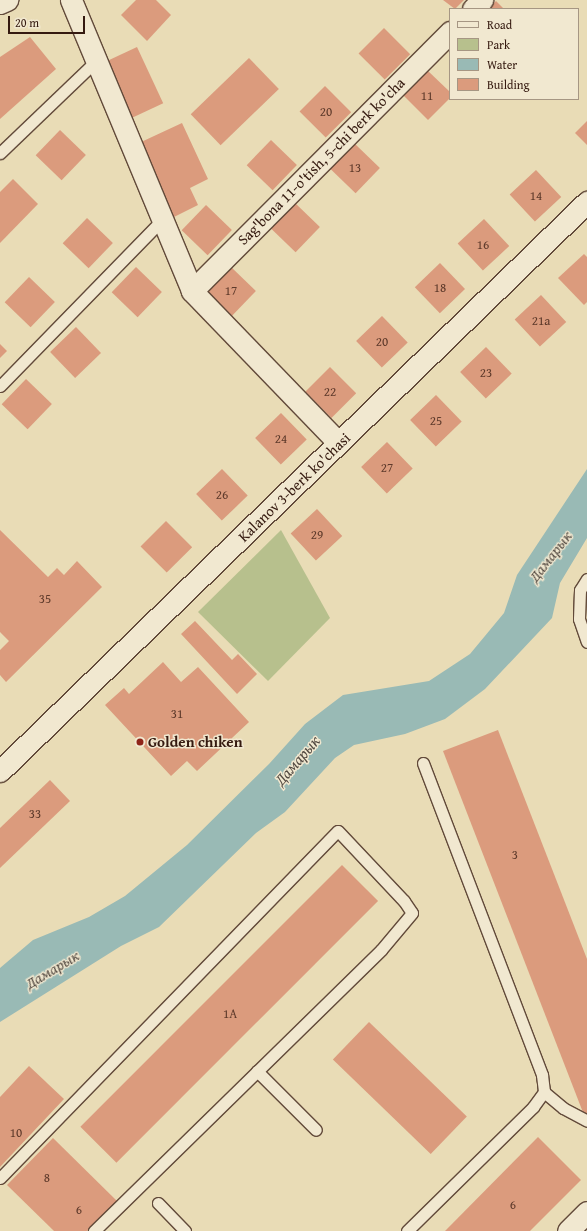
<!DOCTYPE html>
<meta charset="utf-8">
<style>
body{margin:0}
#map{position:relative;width:587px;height:1231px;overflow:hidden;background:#e9dcb6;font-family:"Gentium Book Plus",serif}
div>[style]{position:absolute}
.green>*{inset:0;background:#b7c08d}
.water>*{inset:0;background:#99bab5}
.building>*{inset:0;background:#db9b7d;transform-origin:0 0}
.roads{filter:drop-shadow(1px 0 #624a3a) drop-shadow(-1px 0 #624a3a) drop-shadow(0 1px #624a3a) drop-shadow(0 -1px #624a3a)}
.service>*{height:11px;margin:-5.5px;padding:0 5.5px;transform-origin:5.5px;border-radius:5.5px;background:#f1e8d0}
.minor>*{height:21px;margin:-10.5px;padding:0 10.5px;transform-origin:10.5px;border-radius:10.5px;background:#f1e8d0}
.secondary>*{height:22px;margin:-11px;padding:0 11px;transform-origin:11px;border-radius:11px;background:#f1e8d0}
.dots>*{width:11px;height:11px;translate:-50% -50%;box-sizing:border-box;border:2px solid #f1e8d0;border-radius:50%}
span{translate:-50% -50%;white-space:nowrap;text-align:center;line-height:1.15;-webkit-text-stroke:3px #f1e8d0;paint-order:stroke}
.number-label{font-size:13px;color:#5e3a2b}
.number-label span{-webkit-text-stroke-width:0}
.street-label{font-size:15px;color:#351a10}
.poi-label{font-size:15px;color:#351a10;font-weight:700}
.left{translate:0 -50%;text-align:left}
.water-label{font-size:16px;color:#534a42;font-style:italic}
.legend{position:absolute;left:449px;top:8px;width:130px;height:92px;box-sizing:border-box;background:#f1e8d0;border:1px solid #a69683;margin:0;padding:5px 7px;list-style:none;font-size:12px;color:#351a10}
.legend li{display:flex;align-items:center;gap:8px;height:20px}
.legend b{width:20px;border:1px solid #a69683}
.scale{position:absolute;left:8px;top:16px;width:77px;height:18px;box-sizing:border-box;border:2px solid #351a10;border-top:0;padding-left:5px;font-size:12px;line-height:14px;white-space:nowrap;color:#351a10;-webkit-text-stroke:3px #f1e8d0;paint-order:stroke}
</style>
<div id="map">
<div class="green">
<i style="clip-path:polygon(281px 530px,330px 618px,268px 681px,198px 612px)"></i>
</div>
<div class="water">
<i style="clip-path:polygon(587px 469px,587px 538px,560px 583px,552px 618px,485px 689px,445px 719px,405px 734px,354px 745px,335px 758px,285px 812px,256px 833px,159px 927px,121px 946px,0 1022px,0 968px,33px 940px,89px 917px,125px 896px,187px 845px,269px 764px,305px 724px,343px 695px,429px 681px,470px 654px,504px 613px,517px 575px)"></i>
</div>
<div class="building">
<i style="clip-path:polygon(136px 0,156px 0,171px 15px,147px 41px,121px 15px)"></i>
<i style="clip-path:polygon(443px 0,464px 0,455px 9px)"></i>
<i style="clip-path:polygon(496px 1px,504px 9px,488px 9px)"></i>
<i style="left:384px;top:28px;width:37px;height:36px;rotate:45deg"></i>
<i style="clip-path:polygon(30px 37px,56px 69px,0 119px,0 57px)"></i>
<i style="left:137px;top:47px;width:62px;height:36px;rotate:65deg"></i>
<i style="left:249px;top:58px;width:43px;height:81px;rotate:46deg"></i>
<i style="clip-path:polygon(427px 70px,450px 92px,450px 98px,428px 120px,403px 95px)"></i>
<i style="left:325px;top:86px;width:37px;height:36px;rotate:45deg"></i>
<i style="clip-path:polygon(587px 121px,587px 145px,575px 133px)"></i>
<i style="clip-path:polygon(182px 123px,208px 179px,190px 188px,198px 205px,174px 217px,139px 143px)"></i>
<i style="left:60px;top:130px;width:36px;height:35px;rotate:44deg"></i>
<i style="left:271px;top:140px;width:36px;height:35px;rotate:44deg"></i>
<i style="left:354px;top:143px;width:36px;height:35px;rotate:44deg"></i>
<i style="left:536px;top:170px;width:37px;height:36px;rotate:47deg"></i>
<i style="clip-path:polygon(13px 179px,38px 204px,0 243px,0 192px)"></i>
<i style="left:294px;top:202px;width:36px;height:35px;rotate:44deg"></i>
<i style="left:206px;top:205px;width:36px;height:35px;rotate:44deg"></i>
<i style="left:87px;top:218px;width:36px;height:35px;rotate:44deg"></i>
<i style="left:484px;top:219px;width:37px;height:36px;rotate:47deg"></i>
<i style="clip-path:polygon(584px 254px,587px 257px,587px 302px,584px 305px,558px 278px)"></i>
<i style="left:440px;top:263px;width:36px;height:35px;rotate:46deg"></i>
<i style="left:230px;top:266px;width:36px;height:35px;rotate:44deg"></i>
<i style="left:136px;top:267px;width:36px;height:35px;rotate:44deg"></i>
<i style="left:29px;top:277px;width:36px;height:35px;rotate:44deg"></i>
<i style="left:541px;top:295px;width:37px;height:36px;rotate:47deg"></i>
<i style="left:382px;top:316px;width:37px;height:36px;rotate:46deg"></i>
<i style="left:76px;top:327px;width:36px;height:36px;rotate:46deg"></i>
<i style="clip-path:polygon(0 344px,7px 351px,0 358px)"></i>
<i style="left:486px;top:347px;width:37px;height:36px;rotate:46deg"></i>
<i style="left:330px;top:367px;width:37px;height:35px;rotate:45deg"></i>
<i style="left:26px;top:379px;width:36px;height:35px;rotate:44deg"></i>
<i style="left:436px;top:395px;width:37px;height:36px;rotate:46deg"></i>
<i style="left:281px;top:413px;width:37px;height:36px;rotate:46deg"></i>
<i style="left:387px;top:442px;width:37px;height:36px;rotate:46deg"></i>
<i style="left:222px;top:469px;width:37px;height:36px;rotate:46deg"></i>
<i style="left:317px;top:509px;width:37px;height:36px;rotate:47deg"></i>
<i style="left:166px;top:521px;width:37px;height:36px;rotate:45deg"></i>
<i style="clip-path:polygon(0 530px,48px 577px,57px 568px,64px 575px,77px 561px,102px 587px,6px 682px,0 675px,0 650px,9px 641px,0 632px)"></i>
<i style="clip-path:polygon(195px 621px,232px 660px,238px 654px,257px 674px,237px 694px,181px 634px)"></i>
<i style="clip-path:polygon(163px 662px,181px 682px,198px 667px,249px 722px,197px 771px,187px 761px,171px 776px,105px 705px,124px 688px,129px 694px)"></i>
<i style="clip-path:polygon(498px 730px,587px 959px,587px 1114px,584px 1115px,443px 751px)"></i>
<i style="clip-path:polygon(50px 780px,70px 801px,0 868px,0 828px)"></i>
<i style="left:342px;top:865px;width:51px;height:370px;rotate:45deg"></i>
<i style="left:369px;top:1022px;width:136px;height:52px;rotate:44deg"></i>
<i style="clip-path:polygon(29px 1066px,64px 1099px,0 1167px,0 1097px)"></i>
<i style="clip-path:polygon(538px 1137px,581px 1180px,530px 1231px,445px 1231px)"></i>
<i style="clip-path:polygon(53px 1138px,117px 1201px,87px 1231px,54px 1231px,7px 1185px)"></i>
</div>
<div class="roads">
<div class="service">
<i style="left:0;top:153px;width:133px;rotate:-43.8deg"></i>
<i style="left:0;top:386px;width:232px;rotate:-45.7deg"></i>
<i style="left:587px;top:579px;width:13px;rotate:122deg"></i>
<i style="left:580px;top:590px;width:29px;rotate:92deg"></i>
<i style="left:579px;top:619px;width:24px;rotate:71deg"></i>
<i style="left:423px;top:763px;width:334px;rotate:69.1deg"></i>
<i style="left:542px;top:1075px;width:17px;rotate:83deg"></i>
<i style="left:257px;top:1071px;width:83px;rotate:45deg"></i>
<i style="left:0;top:1178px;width:484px;rotate:-45.8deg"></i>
<i style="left:338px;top:831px;width:96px;rotate:46.7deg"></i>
<i style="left:404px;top:901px;width:14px;rotate:56deg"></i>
<i style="left:412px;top:913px;width:48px;rotate:130deg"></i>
<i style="left:381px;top:950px;width:402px;rotate:135.6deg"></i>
<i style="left:158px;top:1203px;width:39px;rotate:46deg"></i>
<i style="left:407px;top:1231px;width:177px;rotate:-44.5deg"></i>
<i style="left:533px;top:1107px;width:19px;rotate:-54deg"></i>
<i style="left:544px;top:1092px;width:25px;rotate:40deg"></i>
<i style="left:563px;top:1108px;width:27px;rotate:28deg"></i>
</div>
<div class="minor">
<i style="left:71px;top:0;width:315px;rotate:67.4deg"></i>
<i style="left:192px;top:291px;width:211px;rotate:46deg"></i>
<i style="left:473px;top:9px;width:13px;rotate:-45deg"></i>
<i style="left:192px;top:291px;width:366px;rotate:-45.1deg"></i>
<i style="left:0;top:771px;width:818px;rotate:-44.11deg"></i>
<i style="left:568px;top:1231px;width:27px;rotate:-45deg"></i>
</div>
<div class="secondary">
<i style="left:0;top:3px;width:8px;rotate:-23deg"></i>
</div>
</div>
<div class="dots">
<i style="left:140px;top:742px;background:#8f2418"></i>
</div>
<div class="number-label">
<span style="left:427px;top:96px">11</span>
<span style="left:326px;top:112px">20</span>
<span style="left:355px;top:168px">13</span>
<span style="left:536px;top:196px">14</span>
<span style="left:483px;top:245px">16</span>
<span style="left:440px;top:288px">18</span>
<span style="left:231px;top:291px">17</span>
<span style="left:541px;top:321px">21a</span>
<span style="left:382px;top:342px">20</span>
<span style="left:486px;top:373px">23</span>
<span style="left:330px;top:392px">22</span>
<span style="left:436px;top:421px">25</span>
<span style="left:281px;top:439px">24</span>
<span style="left:387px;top:468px">27</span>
<span style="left:222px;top:495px">26</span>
<span style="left:317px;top:535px">29</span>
<span style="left:45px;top:599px">35</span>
<span style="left:177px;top:714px">31</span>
<span style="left:35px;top:814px">33</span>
<span style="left:515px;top:855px">3</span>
<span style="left:230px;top:1014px">1А</span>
<span style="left:16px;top:1133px">10</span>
<span style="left:47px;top:1178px">8</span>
<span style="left:513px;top:1205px">6</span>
<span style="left:79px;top:1210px">6</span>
</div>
<div class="street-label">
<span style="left:321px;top:161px;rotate:-45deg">Sag'bona 11-o'tish, 5-chi berk ko'cha</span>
<span style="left:294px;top:487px;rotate:-44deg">Kalanov 3-berk ko'chasi</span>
</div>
<div class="poi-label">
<span class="left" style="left:148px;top:742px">Golden chiken</span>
</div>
<div class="water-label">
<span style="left:550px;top:556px;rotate:-52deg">Дамарык</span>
<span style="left:297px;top:760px;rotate:-49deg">Дамарык</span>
<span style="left:52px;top:969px;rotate:-31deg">Дамарык</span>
</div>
<ul class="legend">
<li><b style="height:5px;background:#f1e8d0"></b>Road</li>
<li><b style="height:11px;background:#b7c08d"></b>Park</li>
<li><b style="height:11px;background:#99bab5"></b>Water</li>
<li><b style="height:11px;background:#db9b7d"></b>Building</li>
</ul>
<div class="scale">20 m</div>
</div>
